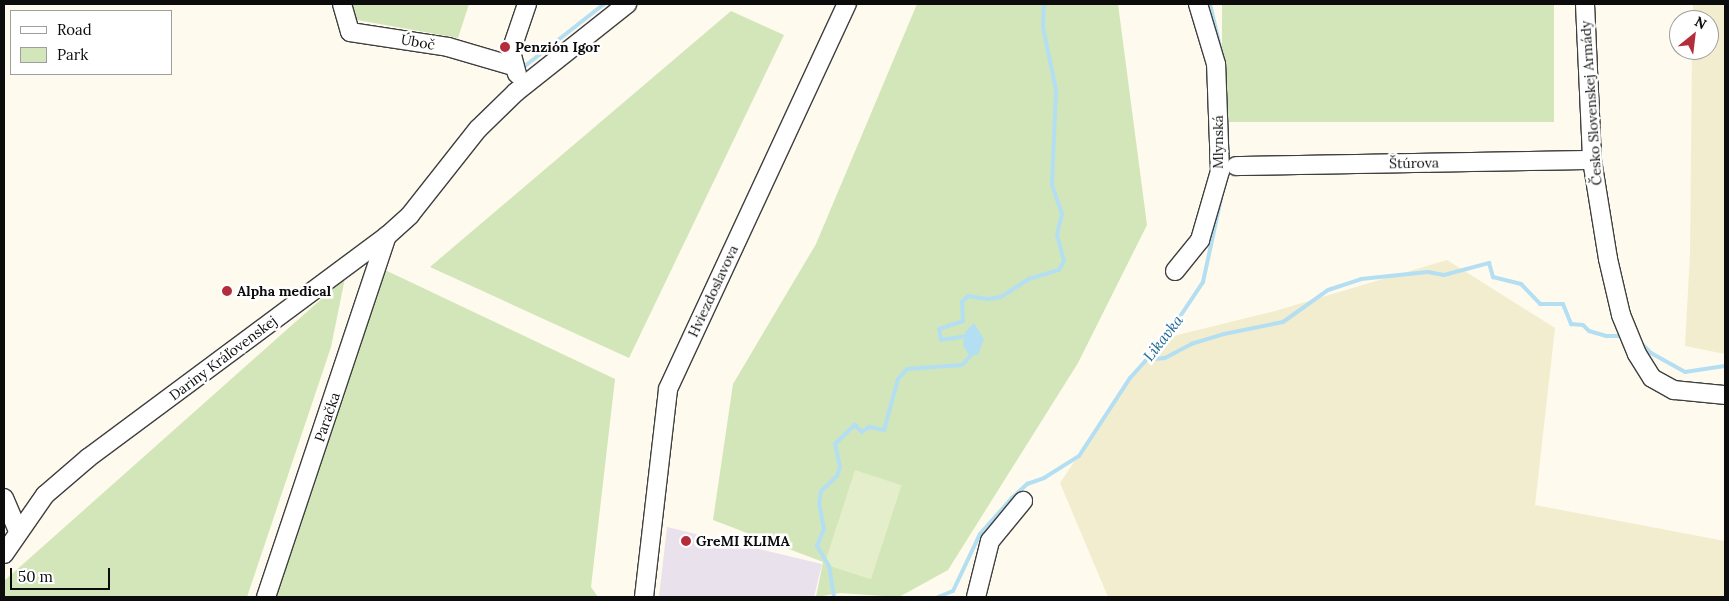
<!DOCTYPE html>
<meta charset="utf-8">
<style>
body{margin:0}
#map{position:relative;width:1729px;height:601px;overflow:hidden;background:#fefaed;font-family:Lora,serif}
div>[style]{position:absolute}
.industrial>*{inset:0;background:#e9e1eb}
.farmland>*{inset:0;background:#f2edcf}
.green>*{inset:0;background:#d3e6b9;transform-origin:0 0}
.pitch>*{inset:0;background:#e4eeca;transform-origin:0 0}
.water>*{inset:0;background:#b4dff2}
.stream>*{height:4px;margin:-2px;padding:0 2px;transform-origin:2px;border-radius:2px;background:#b4dff2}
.roads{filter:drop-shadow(1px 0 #3f3f3f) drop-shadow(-1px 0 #3f3f3f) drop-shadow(0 1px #3f3f3f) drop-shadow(0 -1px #3f3f3f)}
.minor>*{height:18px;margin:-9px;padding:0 9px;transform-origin:9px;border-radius:9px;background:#fff}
.dots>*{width:14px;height:14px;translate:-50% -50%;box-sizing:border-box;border:2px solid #fff;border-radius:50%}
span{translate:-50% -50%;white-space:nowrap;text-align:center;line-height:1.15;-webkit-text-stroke:5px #fff;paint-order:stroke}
.street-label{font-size:14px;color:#0c0c0c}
.poi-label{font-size:14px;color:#0c0c0c;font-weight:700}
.left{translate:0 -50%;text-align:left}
.water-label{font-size:15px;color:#1d6996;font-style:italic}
.frame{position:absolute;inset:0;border:5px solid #0c0c0c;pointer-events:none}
.legend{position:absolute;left:10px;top:10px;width:162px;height:65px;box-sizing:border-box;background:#fff;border:1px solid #9e9e9e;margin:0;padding:6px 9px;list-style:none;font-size:15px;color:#0c0c0c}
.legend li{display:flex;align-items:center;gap:10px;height:25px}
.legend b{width:25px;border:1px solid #9e9e9e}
.north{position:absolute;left:1669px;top:10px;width:50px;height:50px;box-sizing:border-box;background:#fff;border:1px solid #9e9e9e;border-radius:50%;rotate:29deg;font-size:14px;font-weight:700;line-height:20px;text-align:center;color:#0c0c0c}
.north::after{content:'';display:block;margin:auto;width:18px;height:22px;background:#b42d3b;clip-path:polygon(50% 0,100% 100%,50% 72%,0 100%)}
.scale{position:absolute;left:10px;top:568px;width:100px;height:22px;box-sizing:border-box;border:2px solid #0c0c0c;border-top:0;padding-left:6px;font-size:15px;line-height:18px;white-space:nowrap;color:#0c0c0c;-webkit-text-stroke:4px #fff;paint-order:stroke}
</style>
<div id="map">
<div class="industrial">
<i style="clip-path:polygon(667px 527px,822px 564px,814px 597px,659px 597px)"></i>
</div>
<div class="farmland">
<i style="clip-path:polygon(1693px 4px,1725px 4px,1725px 354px,1685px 346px,1690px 254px,1692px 50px,1709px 50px,1709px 20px,1693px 20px)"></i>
<i style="clip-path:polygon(1447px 260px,1555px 328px,1535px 505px,1725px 541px,1725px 597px,1108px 597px,1060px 483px,1130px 378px,1164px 339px,1161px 339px,1275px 311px)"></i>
</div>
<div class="green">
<i style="clip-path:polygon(338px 4px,469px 4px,458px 38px,335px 16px)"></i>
<i style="clip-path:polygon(917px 4px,1118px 4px,1147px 225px,1078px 363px,948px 570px,899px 597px,840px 593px,816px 597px,823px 562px,713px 520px,733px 384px,816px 244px)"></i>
<i style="left:1222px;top:4px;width:332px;height:118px"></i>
<i style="clip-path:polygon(731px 11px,784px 35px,629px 358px,430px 267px)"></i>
<i style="clip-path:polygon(385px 270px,615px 379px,591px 587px,598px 597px,276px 597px)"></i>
<i style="clip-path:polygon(345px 278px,331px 347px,247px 597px,4px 597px,4px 581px)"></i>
</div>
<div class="pitch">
<i style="left:855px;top:470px;width:49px;height:99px;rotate:18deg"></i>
</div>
<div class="water">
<i style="clip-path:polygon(974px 323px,984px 339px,978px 355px,968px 354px,963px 345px,965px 332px)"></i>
</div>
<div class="stream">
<i style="left:1210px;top:4px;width:52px;rotate:76.8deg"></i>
<i style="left:525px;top:66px;width:100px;rotate:-38.1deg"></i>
<i style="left:1226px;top:112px;width:43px;rotate:87.3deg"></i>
<i style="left:968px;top:336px;width:27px;rotate:172deg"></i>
<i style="left:941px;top:340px;width:11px;rotate:-100deg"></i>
<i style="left:939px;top:329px;width:25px;rotate:-18deg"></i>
<i style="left:963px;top:321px;width:19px;rotate:-93deg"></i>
<i style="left:962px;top:302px;width:8px;rotate:-45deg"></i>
<i style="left:968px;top:296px;width:19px;rotate:9deg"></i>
<i style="left:987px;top:299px;width:14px;rotate:-8deg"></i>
<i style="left:1001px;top:297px;width:33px;rotate:-33deg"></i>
<i style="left:1029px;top:279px;width:31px;rotate:-17deg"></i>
<i style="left:1059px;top:270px;width:10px;rotate:-61deg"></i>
<i style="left:1064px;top:261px;width:27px;rotate:-105deg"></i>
<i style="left:1057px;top:235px;width:22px;rotate:-77deg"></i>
<i style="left:1062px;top:214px;width:31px;rotate:-109deg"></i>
<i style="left:1052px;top:185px;width:95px;rotate:-87.6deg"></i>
<i style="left:1056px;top:90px;width:64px;rotate:-101.7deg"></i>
<i style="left:1043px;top:27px;width:23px;rotate:-88deg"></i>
<i style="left:1637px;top:339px;width:20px;rotate:45deg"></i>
<i style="left:1651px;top:353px;width:39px;rotate:29deg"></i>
<i style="left:1685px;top:372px;width:40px;rotate:-8.5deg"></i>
<i style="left:1146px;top:360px;width:19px;rotate:-6deg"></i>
<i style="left:1165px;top:358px;width:30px;rotate:-28deg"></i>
<i style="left:1191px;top:344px;width:34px;rotate:-17deg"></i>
<i style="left:1224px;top:334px;width:60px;rotate:-11.5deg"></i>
<i style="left:1283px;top:322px;width:55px;rotate:-35.4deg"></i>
<i style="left:1328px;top:290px;width:35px;rotate:-18deg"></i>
<i style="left:1361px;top:279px;width:67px;rotate:-6deg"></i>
<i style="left:1428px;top:272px;width:16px;rotate:11deg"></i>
<i style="left:1444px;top:275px;width:47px;rotate:-14.9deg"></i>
<i style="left:1489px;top:263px;width:15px;rotate:74deg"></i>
<i style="left:1493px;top:277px;width:29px;rotate:14deg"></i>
<i style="left:1521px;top:284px;width:28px;rotate:46deg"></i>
<i style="left:1540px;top:304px;width:23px"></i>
<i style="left:1563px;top:304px;width:22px;rotate:68deg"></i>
<i style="left:1571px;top:324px;width:12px;rotate:5deg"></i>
<i style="left:1583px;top:325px;width:8px;rotate:45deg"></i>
<i style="left:1589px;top:331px;width:19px;rotate:16deg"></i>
<i style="left:1607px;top:336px;width:16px"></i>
<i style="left:834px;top:597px;width:31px;rotate:-99deg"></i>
<i style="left:829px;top:566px;width:23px;rotate:-121deg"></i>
<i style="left:817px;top:546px;width:18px;rotate:-68deg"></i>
<i style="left:824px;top:529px;width:25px;rotate:-101deg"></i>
<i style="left:819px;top:504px;width:13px;rotate:-81deg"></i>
<i style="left:821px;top:491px;width:22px;rotate:-43deg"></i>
<i style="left:837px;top:476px;width:9px;rotate:-72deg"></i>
<i style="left:840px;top:467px;width:24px;rotate:-102deg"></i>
<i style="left:835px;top:444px;width:28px;rotate:-44deg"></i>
<i style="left:855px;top:425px;width:10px;rotate:45deg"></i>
<i style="left:862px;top:432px;width:9px;rotate:-36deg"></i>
<i style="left:869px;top:427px;width:15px;rotate:11deg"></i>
<i style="left:884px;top:430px;width:53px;rotate:-74.6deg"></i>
<i style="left:898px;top:379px;width:13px;rotate:-48deg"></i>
<i style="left:907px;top:369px;width:55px;rotate:-4.2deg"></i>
<i style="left:962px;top:365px;width:18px;rotate:-47deg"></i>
<i style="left:938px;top:597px;width:16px;rotate:-22deg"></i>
<i style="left:953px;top:591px;width:63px;rotate:-64.7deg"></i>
<i style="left:980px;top:534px;width:48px;rotate:-48.4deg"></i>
<i style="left:1012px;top:498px;width:21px;rotate:-43deg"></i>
<i style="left:1027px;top:484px;width:18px;rotate:-19deg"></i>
<i style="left:1044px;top:478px;width:41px;rotate:-32.2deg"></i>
<i style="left:1079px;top:456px;width:93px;rotate:-56.8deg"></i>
<i style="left:1130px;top:378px;width:52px;rotate:-48.1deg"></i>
<i style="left:1165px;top:339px;width:69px;rotate:-56.3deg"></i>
<i style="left:1203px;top:282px;width:85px;rotate:-77.8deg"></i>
</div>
<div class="roads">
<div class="minor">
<i style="left:342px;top:4px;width:29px;rotate:74deg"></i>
<i style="left:350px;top:32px;width:99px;rotate:8.7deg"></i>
<i style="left:448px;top:47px;width:68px;rotate:16.3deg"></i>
<i style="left:1585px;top:4px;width:156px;rotate:87.4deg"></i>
<i style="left:1592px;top:160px;width:100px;rotate:80.8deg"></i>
<i style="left:1608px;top:259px;width:57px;rotate:76.9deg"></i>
<i style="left:1621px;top:315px;width:42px;rotate:67.7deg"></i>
<i style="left:1637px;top:354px;width:28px;rotate:58deg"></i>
<i style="left:1652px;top:378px;width:25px;rotate:29deg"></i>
<i style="left:1674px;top:390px;width:51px;rotate:5.6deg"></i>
<i style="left:517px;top:74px;width:24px;rotate:-105deg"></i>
<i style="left:511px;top:51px;width:50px;rotate:-71.2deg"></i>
<i style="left:1236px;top:166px;width:356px;rotate:-1deg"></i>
<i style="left:1175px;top:271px;width:40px;rotate:-51deg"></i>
<i style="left:1200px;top:240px;width:72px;rotate:-73.8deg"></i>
<i style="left:1220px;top:171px;width:107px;rotate:-92.1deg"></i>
<i style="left:1216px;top:64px;width:63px;rotate:-106.7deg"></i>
<i style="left:4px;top:498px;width:36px;rotate:67deg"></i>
<i style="left:4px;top:554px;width:72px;rotate:-55.2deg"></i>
<i style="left:45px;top:495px;width:57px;rotate:-40.7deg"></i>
<i style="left:88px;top:458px;width:372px;rotate:-36.6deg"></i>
<i style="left:387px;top:236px;width:31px;rotate:-42deg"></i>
<i style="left:410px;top:215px;width:110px;rotate:-51.7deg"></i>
<i style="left:478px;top:129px;width:53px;rotate:-44.2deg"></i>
<i style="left:516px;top:92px;width:142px;rotate:-38.4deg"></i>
<i style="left:266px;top:597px;width:381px;rotate:-71.5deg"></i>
<i style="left:644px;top:597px;width:209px;rotate:-83.4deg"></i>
<i style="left:668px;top:389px;width:425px;rotate:-65.1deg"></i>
<i style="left:976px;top:597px;width:58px;rotate:-76deg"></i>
<i style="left:990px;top:541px;width:52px;rotate:-50.5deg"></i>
</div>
</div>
<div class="dots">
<i style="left:505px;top:47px;background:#b42d3b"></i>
<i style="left:227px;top:291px;background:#b42d3b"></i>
<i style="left:686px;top:541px;background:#b42d3b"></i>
</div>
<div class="street-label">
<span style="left:418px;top:42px;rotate:10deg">Úboč</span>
<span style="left:1591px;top:103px;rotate:-94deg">Česko Slovenskej Armády</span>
<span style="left:1218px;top:142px;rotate:-90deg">Mlynská</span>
<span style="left:1414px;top:163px;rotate:-1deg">Štúrova</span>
<span style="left:713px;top:291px;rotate:-65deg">Hviezdoslavova</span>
<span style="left:223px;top:358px;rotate:-37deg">Dariny Kráľovenskej</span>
<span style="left:327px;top:417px;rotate:-71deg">Paračka</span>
</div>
<div class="poi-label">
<span class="left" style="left:515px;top:47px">Penzión Igor</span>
<span class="left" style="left:237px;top:291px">Alpha medical</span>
<span class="left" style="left:696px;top:541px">GreMI KLIMA</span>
</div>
<div class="water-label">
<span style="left:1163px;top:338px;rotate:-52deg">Likavka</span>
</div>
<div class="frame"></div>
<ul class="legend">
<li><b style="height:6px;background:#fff"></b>Road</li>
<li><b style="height:14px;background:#d3e6b9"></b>Park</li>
</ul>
<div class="north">N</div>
<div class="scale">50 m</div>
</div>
